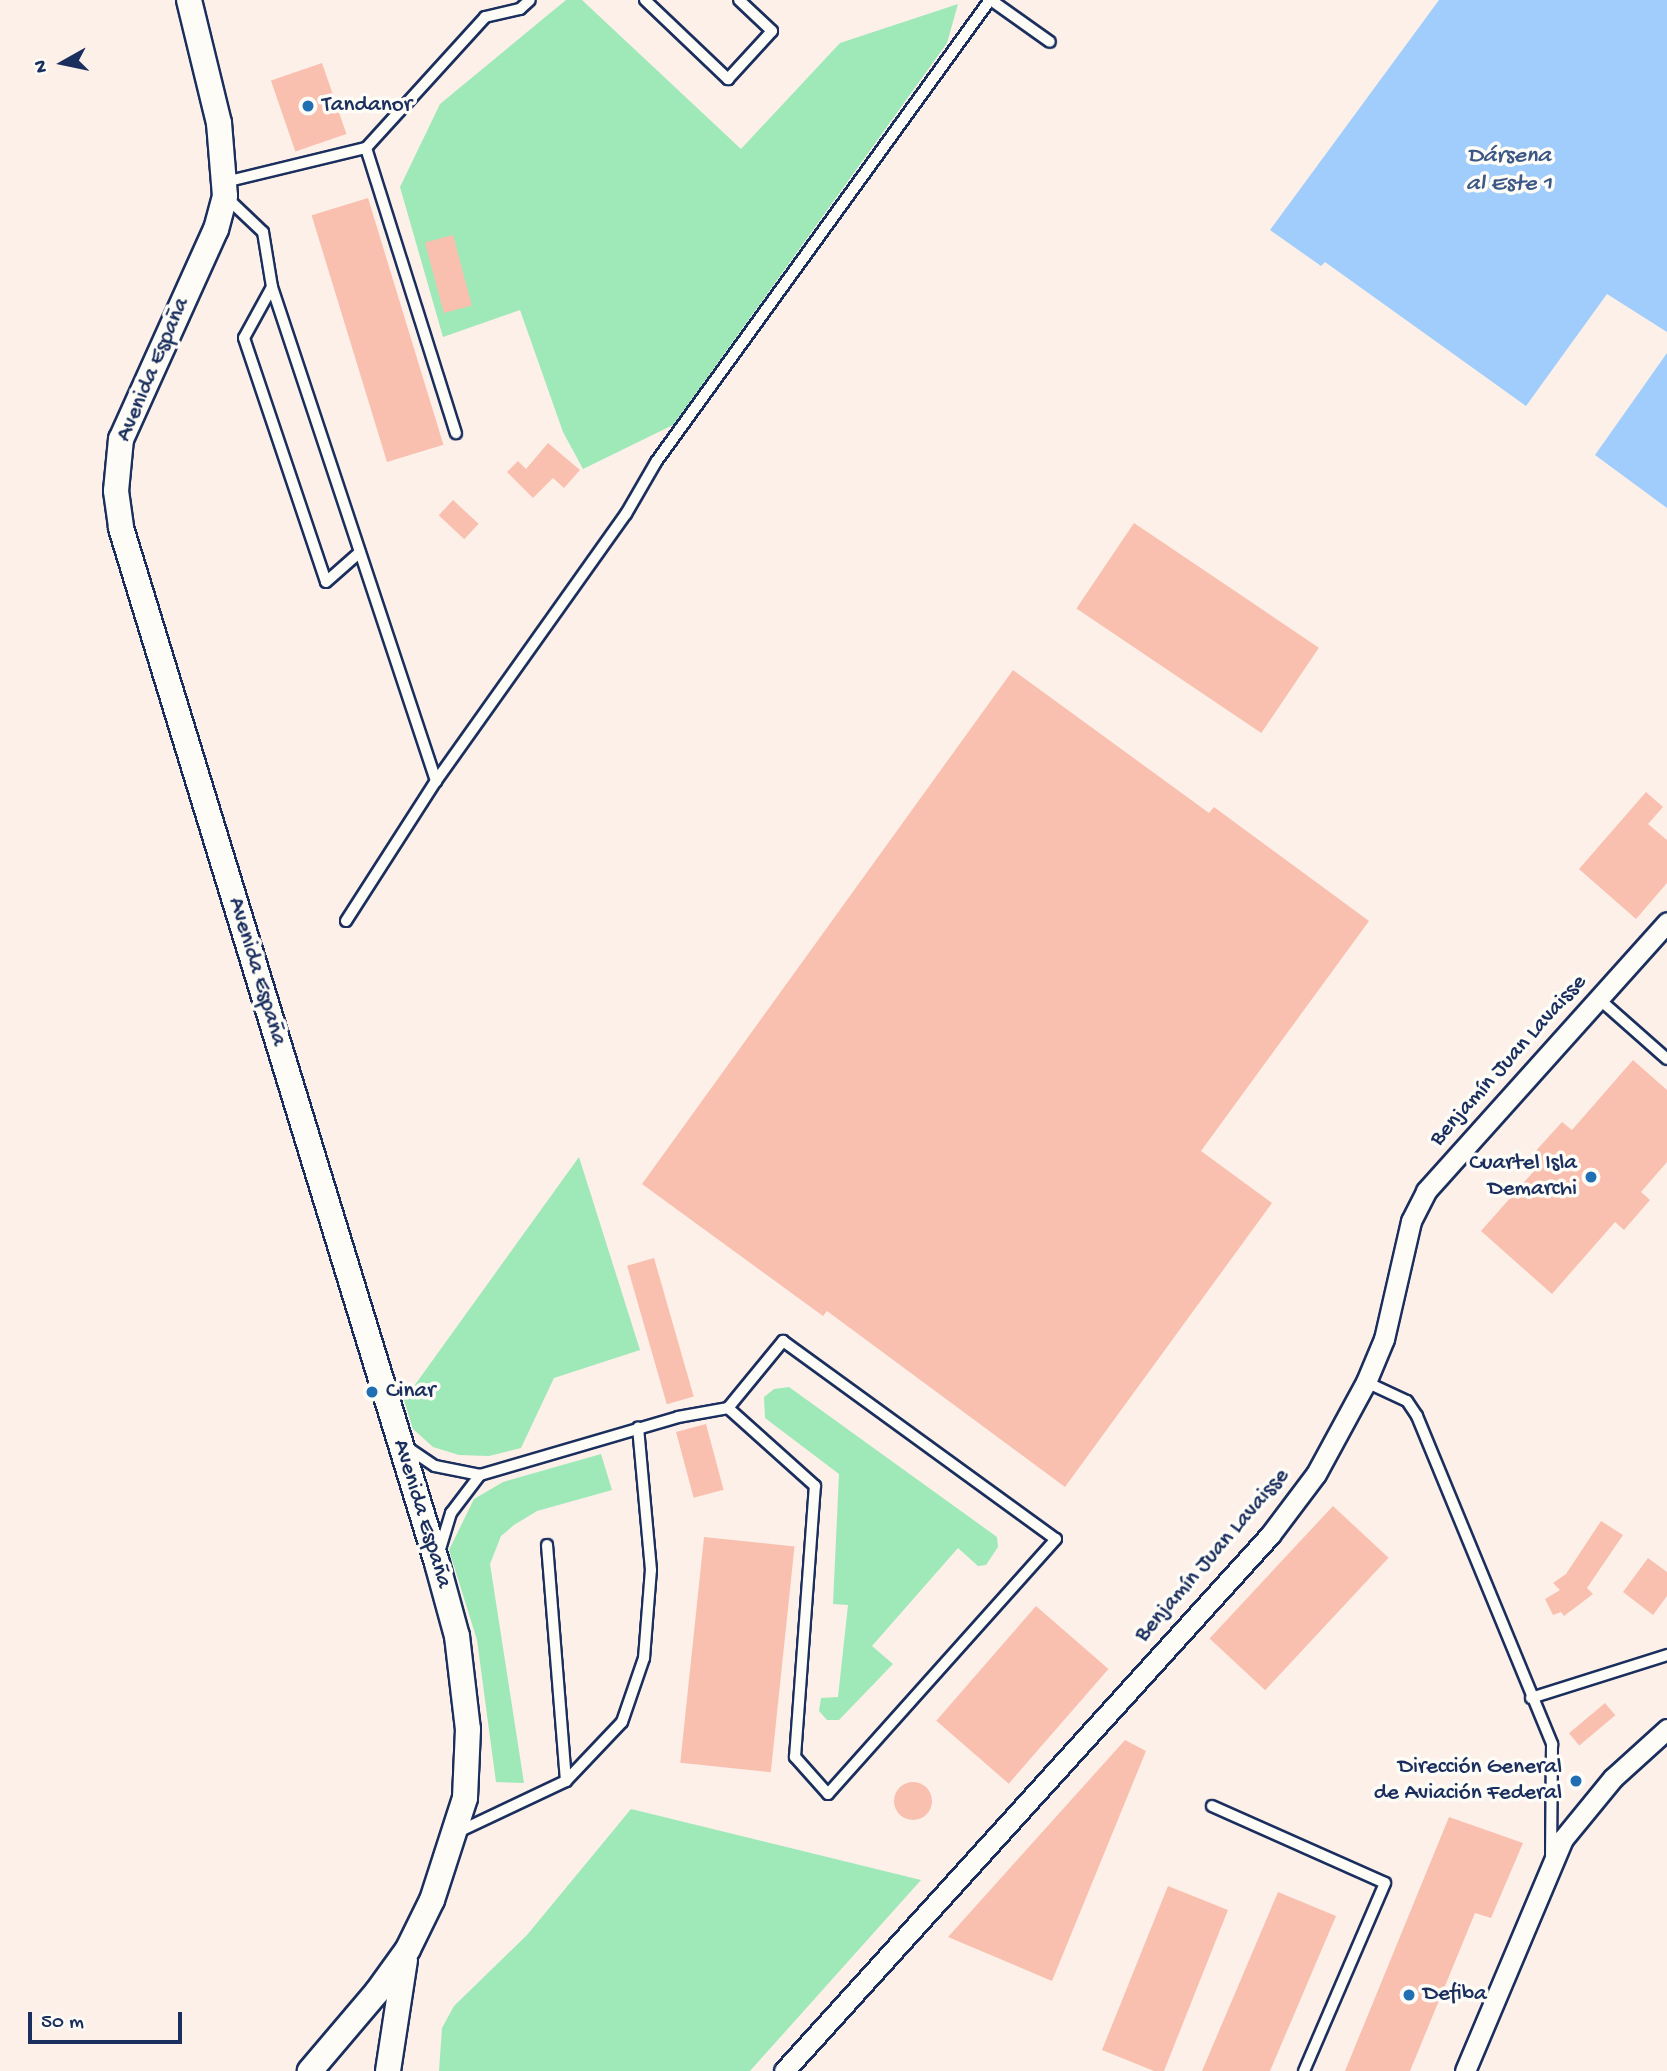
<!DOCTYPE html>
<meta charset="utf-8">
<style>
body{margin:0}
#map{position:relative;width:1667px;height:2071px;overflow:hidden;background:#fcf0e9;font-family:"Gochi Hand",sans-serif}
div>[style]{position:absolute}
.green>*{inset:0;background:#9fe8b8}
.water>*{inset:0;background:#a0cdfb}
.building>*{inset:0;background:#f9c0af;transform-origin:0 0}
.round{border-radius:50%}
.roads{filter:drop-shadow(2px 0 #1b2f5e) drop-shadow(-2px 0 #1b2f5e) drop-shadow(0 2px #1b2f5e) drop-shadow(0 -2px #1b2f5e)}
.service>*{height:10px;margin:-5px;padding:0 5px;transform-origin:5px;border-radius:5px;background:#fdfcf7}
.minor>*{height:19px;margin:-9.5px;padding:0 9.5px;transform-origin:9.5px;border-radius:9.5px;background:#fdfcf7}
.tertiary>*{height:24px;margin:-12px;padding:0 12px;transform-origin:12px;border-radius:12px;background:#fdfcf7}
.dots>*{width:19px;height:19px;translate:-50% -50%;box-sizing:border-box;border:4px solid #fdfcf7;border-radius:50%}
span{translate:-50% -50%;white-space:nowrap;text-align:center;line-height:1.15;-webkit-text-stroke:7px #fdfcf7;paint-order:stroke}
.poi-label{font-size:23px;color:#1b2f5e}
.left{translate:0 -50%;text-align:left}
.right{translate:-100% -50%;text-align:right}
.street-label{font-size:23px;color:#1b2f5e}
.water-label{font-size:24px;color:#3c5685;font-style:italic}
.north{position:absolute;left:28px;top:28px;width:70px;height:70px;-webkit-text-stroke:5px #fdfcf7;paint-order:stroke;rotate:261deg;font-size:19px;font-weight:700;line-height:28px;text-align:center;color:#1b2f5e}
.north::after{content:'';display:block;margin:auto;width:24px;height:32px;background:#1b2f5e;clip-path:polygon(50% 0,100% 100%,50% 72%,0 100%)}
.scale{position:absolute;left:28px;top:2012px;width:154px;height:32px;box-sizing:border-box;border:4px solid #1b2f5e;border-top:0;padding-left:9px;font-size:21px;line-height:24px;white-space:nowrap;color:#1b2f5e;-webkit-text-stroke:5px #fdfcf7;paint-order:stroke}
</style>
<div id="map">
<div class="green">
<i style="clip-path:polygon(566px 0,582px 0,741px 149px,840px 43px,958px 4px,947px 43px,673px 425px,583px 469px,563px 432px,520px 310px,443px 337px,400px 187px,440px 104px)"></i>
<i style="clip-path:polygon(579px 1157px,640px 1350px,554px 1378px,521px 1448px,489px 1456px,459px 1455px,433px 1447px,413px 1429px,404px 1400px)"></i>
<i style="clip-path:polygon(789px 1387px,997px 1537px,998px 1547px,986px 1565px,978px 1566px,958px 1548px,872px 1646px,893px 1664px,839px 1720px,827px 1720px,819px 1711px,821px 1698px,838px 1697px,848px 1605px,833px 1604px,839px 1474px,765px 1418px,764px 1397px,774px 1389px)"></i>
<i style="clip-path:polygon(601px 1454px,612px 1490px,537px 1511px,514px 1525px,501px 1536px,490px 1564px,524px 1783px,496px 1782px,477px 1640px,449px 1550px,474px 1499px,503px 1482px)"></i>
<i style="clip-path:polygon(631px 1809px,921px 1880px,750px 2071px,439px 2071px,442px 2028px,454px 2006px,527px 1935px)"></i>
</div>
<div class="water">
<i style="clip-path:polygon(1439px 0,1667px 0,1667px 332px,1607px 294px,1526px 406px,1325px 262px,1321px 266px,1270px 230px)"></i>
<i style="clip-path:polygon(1667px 353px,1667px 508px,1595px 455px)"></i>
</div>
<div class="building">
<i style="left:322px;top:63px;width:75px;height:54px;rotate:71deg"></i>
<i style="left:368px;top:198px;width:258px;height:59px;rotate:73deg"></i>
<i style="left:453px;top:235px;width:73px;height:29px;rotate:75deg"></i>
<i style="clip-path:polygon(548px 443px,580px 470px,564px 488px,553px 478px,533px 498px,507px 472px,518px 461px,526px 469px)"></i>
<i style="left:453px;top:500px;width:35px;height:21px;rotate:43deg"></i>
<i style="left:1134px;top:523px;width:223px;height:103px;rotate:34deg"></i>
<i style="clip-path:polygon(1013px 670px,1209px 813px,1214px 807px,1369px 921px,1201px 1151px,1272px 1203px,1065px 1487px,827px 1311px,823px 1316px,642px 1184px)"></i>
<i style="clip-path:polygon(1646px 792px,1663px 807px,1648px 824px,1667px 840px,1667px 883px,1636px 919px,1579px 869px)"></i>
<i style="clip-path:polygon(1633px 1060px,1667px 1090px,1667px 1162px,1641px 1192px,1650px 1200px,1624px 1230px,1615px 1222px,1552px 1294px,1481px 1231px,1542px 1162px,1533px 1154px,1562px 1122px,1572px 1130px)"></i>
<i style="left:654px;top:1258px;width:144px;height:28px;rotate:74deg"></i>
<i style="left:706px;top:1424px;width:68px;height:31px;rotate:75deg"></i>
<i style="left:1333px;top:1506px;width:76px;height:181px;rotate:43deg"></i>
<i style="clip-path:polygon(1601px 1521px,1623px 1535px,1587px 1588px,1593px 1594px,1564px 1616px,1561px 1612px,1553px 1615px,1545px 1599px,1560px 1590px,1553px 1583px,1566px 1574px)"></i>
<i style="left:704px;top:1537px;width:91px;height:227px;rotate:6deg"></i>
<i style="clip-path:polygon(1648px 1558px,1667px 1572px,1667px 1596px,1653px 1615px,1623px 1592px)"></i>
<i style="left:1036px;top:1606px;width:96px;height:152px;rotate:41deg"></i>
<i style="left:1605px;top:1703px;width:16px;height:47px;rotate:50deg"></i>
<i style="clip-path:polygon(1125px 1740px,1146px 1751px,1052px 1981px,948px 1937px)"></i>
<i class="round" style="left:894px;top:1782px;width:38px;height:38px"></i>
<i style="clip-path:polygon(1449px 1817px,1523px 1843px,1491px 1918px,1475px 1913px,1410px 2071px,1345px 2071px)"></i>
<i style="clip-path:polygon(1168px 1886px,1228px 1910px,1164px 2071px,1154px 2071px,1102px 2050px)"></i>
<i style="clip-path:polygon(1278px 1892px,1336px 1916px,1270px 2071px,1202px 2071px)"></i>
</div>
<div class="roads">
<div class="service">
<i style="left:645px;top:0;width:115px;rotate:43.6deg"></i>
<i style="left:728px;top:79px;width:65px;rotate:-47.5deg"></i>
<i style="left:772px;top:31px;width:45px;rotate:-136.8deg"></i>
<i style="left:991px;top:0;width:72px;rotate:35.4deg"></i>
<i style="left:366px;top:148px;width:299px;rotate:72.5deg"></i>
<i style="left:225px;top:182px;width:145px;rotate:-13.6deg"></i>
<i style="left:366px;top:148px;width:177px;rotate:-47.7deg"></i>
<i style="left:485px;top:17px;width:36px;rotate:-13deg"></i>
<i style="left:520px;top:9px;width:13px;rotate:-42deg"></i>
<i style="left:226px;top:197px;width:51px;rotate:43.4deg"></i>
<i style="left:263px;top:232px;width:56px;rotate:80.7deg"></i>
<i style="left:272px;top:287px;width:521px;rotate:71.63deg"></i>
<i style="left:272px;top:287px;width:58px;rotate:118.8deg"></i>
<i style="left:244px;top:338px;width:257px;rotate:71.4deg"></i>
<i style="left:326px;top:582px;width:45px;rotate:-41.4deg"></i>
<i style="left:346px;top:921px;width:166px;rotate:-57.3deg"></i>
<i style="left:436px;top:781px;width:328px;rotate:-54.6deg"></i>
<i style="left:626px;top:514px;width:60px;rotate:-60deg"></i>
<i style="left:656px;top:462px;width:570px;rotate:-54.14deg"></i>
<i style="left:1598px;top:998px;width:92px;rotate:41.5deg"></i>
<i style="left:1366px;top:1382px;width:45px;rotate:24.9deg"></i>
<i style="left:1407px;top:1401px;width:18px;rotate:56deg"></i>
<i style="left:1417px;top:1416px;width:355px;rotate:67.6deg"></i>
<i style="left:1552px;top:1744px;width:112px;rotate:90.5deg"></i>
<i style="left:408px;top:1448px;width:32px;rotate:34deg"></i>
<i style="left:435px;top:1466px;width:46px;rotate:11.3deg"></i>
<i style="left:480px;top:1475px;width:206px;rotate:-16.3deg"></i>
<i style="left:678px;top:1417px;width:51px;rotate:-10.2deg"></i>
<i style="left:728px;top:1408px;width:87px;rotate:-50.6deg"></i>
<i style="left:783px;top:1341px;width:337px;rotate:36deg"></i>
<i style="left:1056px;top:1539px;width:342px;rotate:131.8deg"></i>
<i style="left:828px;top:1794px;width:50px;rotate:-131.7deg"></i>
<i style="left:795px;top:1757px;width:272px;rotate:-85.8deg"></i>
<i style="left:815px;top:1486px;width:117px;rotate:-138.1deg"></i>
<i style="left:547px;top:1545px;width:237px;rotate:85.4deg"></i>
<i style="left:440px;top:1549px;width:38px;rotate:-73deg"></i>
<i style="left:451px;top:1513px;width:48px;rotate:-52.7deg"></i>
<i style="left:1531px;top:1698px;width:143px;rotate:-17.5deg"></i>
<i style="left:1212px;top:1806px;width:189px;rotate:24deg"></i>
<i style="left:1385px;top:1883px;width:205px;rotate:113.3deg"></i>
<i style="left:458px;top:1832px;width:119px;rotate:-25.3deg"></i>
<i style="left:566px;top:1781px;width:81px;rotate:-46.5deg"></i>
<i style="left:622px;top:1722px;width:68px;rotate:-71deg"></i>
<i style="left:644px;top:1658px;width:88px;rotate:-85.5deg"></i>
<i style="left:651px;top:1570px;width:143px;rotate:-95.2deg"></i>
</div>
<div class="minor">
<i style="left:784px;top:2071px;width:724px;rotate:-47.8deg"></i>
<i style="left:1270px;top:1535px;width:76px;rotate:-53deg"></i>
<i style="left:1316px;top:1474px;width:105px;rotate:-61.5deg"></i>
<i style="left:1366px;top:1382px;width:47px;rotate:-67.3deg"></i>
<i style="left:1384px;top:1339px;width:121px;rotate:-77.1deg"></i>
<i style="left:1411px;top:1221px;width:34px;rotate:-63deg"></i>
<i style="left:1426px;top:1191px;width:361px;rotate:-48.1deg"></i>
<i style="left:1465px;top:2071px;width:252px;rotate:-67.1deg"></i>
<i style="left:1563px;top:1839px;width:79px;rotate:-50.7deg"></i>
<i style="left:1613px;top:1778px;width:73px;rotate:-42.2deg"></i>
</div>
<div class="tertiary">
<i style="left:189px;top:0;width:127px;rotate:76.3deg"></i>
<i style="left:219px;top:123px;width:73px;rotate:85.3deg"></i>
<i style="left:225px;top:196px;width:34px;rotate:105deg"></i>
<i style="left:216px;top:229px;width:230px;rotate:114.3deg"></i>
<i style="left:121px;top:439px;width:52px;rotate:95.5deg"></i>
<i style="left:116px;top:491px;width:37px;rotate:82deg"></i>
<i style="left:121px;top:528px;width:1082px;rotate:73.02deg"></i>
<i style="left:437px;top:1563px;width:76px;rotate:74.7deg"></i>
<i style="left:457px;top:1636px;width:94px;rotate:83.3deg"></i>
<i style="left:468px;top:1729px;width:69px;rotate:92.5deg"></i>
<i style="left:465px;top:1798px;width:107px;rotate:107.9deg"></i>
<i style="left:432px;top:1900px;width:55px;rotate:116.1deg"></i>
<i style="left:408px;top:1949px;width:53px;rotate:125.8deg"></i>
<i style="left:377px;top:1992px;width:104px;rotate:130.3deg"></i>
<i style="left:388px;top:2071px;width:112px;rotate:-81.3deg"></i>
</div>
</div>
<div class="dots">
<i style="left:308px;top:106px;background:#1f6fb2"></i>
<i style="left:1591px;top:1177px;background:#1f6fb2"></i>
<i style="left:372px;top:1392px;background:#1f6fb2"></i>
<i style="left:1576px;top:1781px;background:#1f6fb2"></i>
<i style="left:1409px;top:1995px;background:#1f6fb2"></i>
</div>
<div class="poi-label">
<span class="left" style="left:322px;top:106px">Tandanor</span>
<span class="right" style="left:1577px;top:1177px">Cuartel Isla<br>Demarchi</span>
<span class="left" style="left:386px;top:1392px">Cinar</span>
<span class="right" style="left:1562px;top:1781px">Dirección General<br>de Aviación Federal</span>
<span class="left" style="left:1423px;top:1995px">Defiba</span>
</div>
<div class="street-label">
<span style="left:154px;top:370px;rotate:-67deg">Avenida España</span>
<span style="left:256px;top:972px;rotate:73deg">Avenida España</span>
<span style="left:1509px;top:1061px;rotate:-48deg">Benjamín Juan Lavaisse</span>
<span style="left:421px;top:1514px;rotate:73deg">Avenida España</span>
<span style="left:1213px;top:1556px;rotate:-49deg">Benjamín Juan Lavaisse</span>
</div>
<div class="water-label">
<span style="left:1509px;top:171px">Dársena<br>al Este 1</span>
</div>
<div class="north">N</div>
<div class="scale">50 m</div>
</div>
